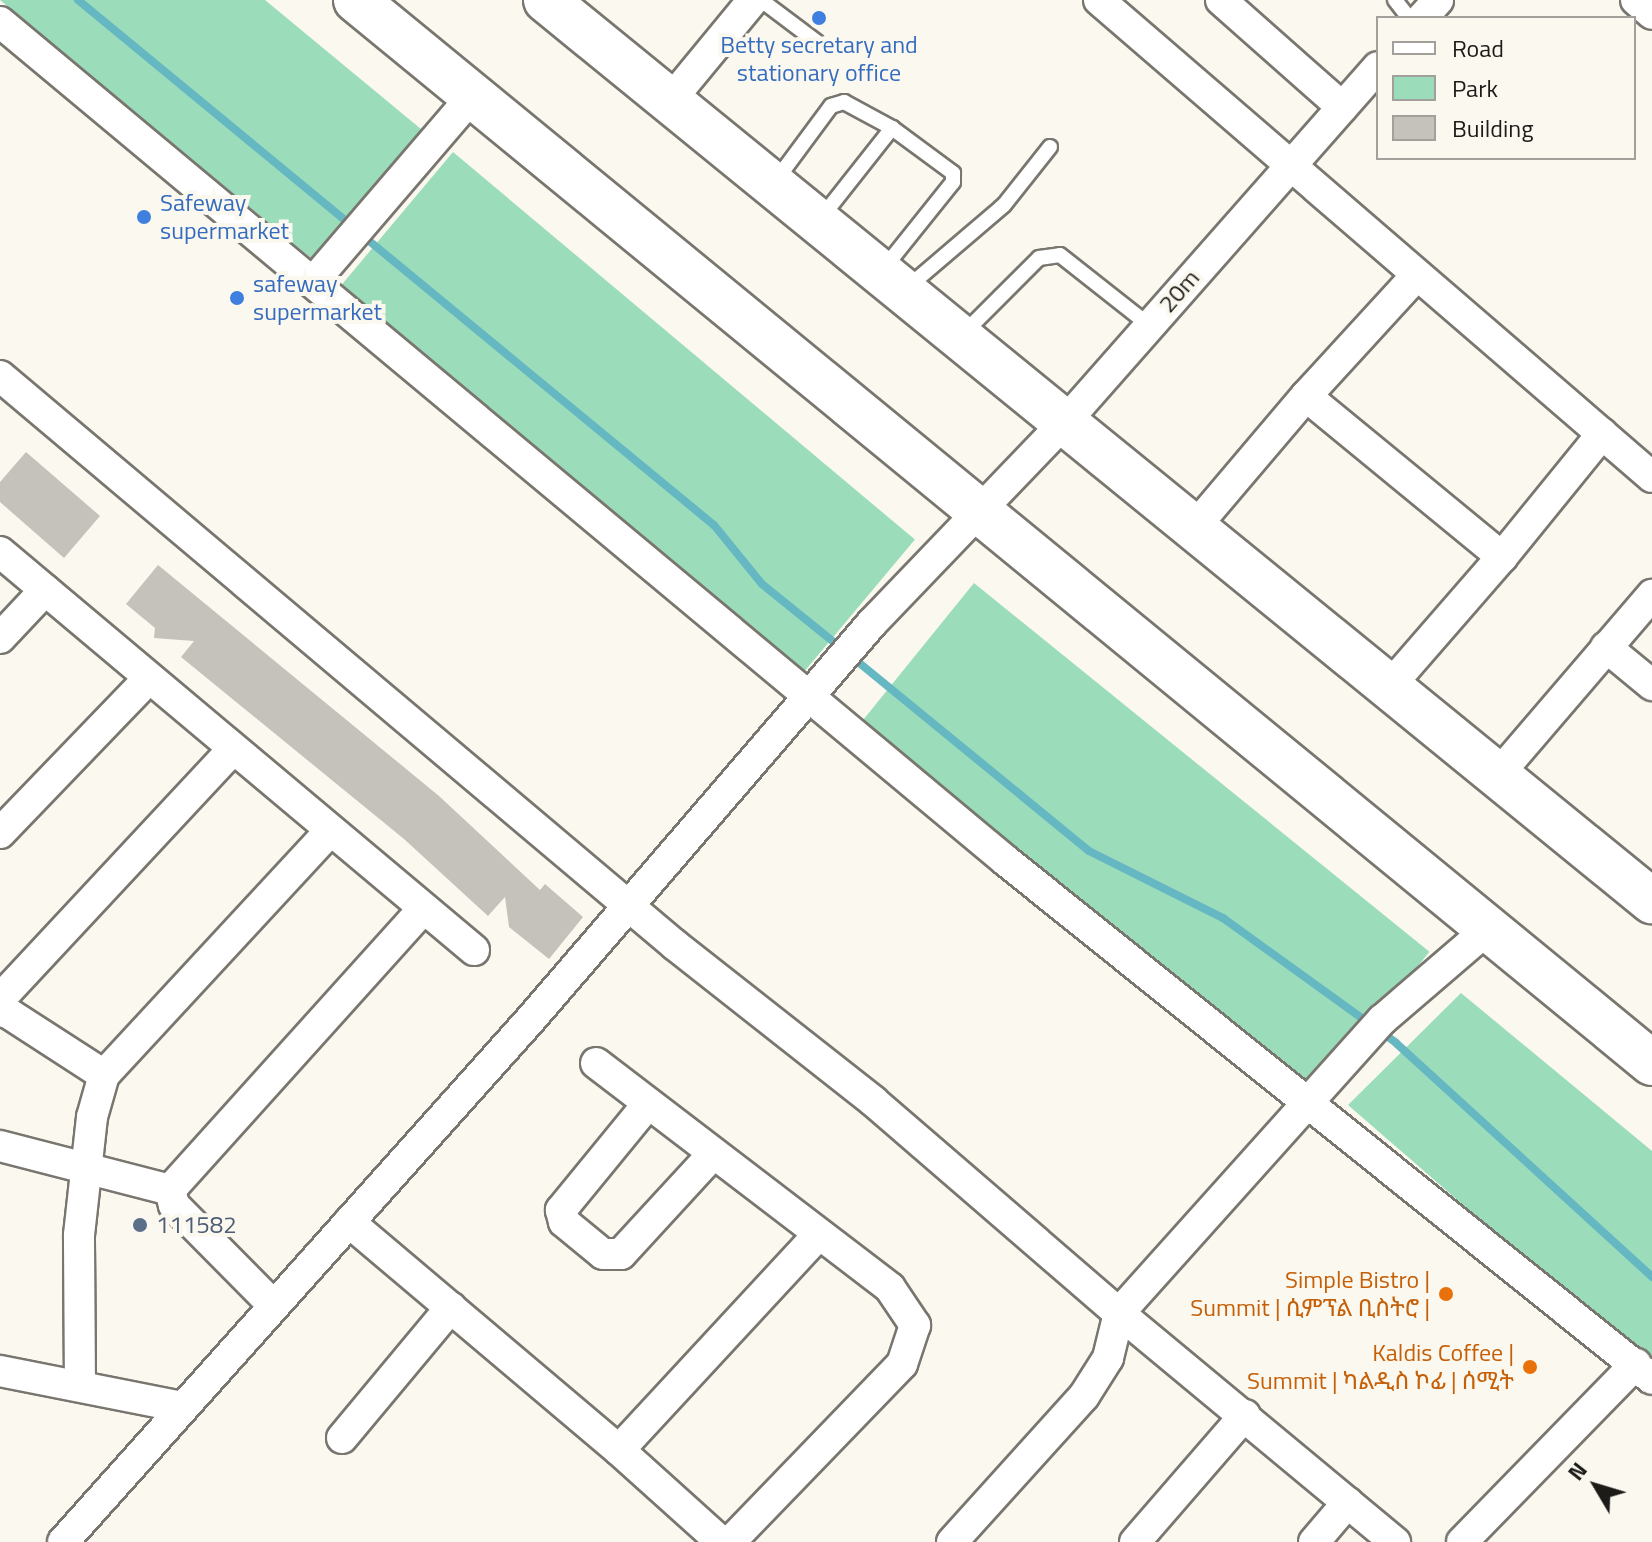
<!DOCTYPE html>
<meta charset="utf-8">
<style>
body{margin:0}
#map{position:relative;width:1652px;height:1542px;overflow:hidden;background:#fbf8f0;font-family:"Titillium Web","Noto Sans Ethiopic",sans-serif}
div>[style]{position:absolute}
.green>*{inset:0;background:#9bdcbb;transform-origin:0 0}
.stream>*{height:8px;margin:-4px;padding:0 4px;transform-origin:4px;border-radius:4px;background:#65b8c2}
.building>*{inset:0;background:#c5c2bb}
.roads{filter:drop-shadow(2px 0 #79766f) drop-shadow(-2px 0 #79766f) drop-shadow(0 2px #79766f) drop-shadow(0 -2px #79766f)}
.lane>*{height:14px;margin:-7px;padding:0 7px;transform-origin:7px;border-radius:7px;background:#fff}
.street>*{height:30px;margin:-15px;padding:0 15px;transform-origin:15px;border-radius:15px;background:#fff}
.primary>*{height:44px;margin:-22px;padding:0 22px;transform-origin:22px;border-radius:22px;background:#fff}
.dots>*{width:22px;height:22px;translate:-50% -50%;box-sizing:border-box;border:4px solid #fbf8f0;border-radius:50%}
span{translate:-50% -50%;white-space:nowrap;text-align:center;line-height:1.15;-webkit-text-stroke:8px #fbf8f0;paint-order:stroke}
.shop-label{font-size:24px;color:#366cbe}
.left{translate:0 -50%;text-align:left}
.street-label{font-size:24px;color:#1c1b18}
.service-label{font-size:24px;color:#4e5e75}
.food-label{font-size:24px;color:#c56008}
.right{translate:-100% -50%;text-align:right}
.legend{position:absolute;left:1376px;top:16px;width:260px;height:144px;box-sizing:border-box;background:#fbf8f0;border:2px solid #a2a09a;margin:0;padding:10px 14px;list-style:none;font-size:24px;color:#1c1b18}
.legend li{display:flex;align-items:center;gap:16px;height:40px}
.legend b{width:40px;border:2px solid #a2a09a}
.north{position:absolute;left:1556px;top:1446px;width:80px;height:80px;-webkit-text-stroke:6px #fbf8f0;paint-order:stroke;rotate:308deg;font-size:22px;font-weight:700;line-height:32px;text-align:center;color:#1c1b18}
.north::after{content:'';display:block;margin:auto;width:28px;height:36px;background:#1c1b18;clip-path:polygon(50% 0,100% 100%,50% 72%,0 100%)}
</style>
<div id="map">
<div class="green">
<i style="clip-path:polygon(0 0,265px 0,427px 134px,317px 263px)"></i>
<i style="left:453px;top:152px;width:603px;height:181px;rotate:40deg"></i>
<i style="left:974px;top:583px;width:586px;height:184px;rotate:39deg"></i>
<i style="clip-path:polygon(1461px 993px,1652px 1151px,1652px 1369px,1348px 1105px)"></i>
</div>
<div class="stream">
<i style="left:78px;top:0;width:355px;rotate:39.5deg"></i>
<i style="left:362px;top:235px;width:456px;rotate:39.5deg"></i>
<i style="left:714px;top:525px;width:76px;rotate:50.9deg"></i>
<i style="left:762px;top:584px;width:102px;rotate:39deg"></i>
<i style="left:852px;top:657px;width:306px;rotate:39.3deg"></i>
<i style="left:1089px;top:851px;width:150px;rotate:26.6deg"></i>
<i style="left:1223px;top:918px;width:213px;rotate:35.8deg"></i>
<i style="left:1396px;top:1043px;width:347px;rotate:42.4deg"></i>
</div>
<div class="building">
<i style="clip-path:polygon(26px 452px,100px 516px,64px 558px,0 502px,0 482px)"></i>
<i style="clip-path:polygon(158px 565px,439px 796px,540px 890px,545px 884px,583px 917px,549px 959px,509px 927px,505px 897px,488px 916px,404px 839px,181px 657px,194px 641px,154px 638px,155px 628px,126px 604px)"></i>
</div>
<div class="roads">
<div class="lane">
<i style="left:761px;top:0;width:70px;rotate:36.9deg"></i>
<i style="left:1395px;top:0;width:23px;rotate:52deg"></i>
<i style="left:774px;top:183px;width:96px;rotate:-53.5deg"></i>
<i style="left:831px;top:106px;width:14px;rotate:-17deg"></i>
<i style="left:844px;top:102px;width:55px;rotate:28.4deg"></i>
<i style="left:892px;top:128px;width:76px;rotate:36.4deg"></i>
<i style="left:953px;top:173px;width:9px;rotate:90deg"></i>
<i style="left:953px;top:182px;width:110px;rotate:128.7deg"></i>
<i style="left:821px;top:218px;width:115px;rotate:-51.7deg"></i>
<i style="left:908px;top:287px;width:126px;rotate:-40.5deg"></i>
<i style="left:1004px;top:205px;width:74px;rotate:-51.6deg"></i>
<i style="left:963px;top:334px;width:107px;rotate:-45deg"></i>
<i style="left:1039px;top:258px;width:21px;rotate:-8deg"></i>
<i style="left:1060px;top:255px;width:113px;rotate:38.2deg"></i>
</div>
<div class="street">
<i style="left:1099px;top:0;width:730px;rotate:40.78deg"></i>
<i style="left:1221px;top:0;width:162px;rotate:41.5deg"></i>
<i style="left:1636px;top:0;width:21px;rotate:41deg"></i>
<i style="left:1422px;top:18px;width:24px;rotate:-48deg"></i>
<i style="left:0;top:22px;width:1309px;rotate:39.82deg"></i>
<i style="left:1005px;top:860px;width:829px;rotate:38.74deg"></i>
<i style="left:669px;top:102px;width:132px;rotate:-50.5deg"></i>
<i style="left:313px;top:282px;width:248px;rotate:-49.4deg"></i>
<i style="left:0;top:376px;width:883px;rotate:40.13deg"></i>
<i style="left:675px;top:945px;width:252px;rotate:38.2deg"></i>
<i style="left:873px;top:1101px;width:325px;rotate:40.8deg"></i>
<i style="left:1119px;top:1313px;width:359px;rotate:39.7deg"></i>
<i style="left:1306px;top:396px;width:254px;rotate:39.4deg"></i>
<i style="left:1194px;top:528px;width:173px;rotate:-49.7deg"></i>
<i style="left:1306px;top:396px;width:164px;rotate:-47.5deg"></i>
<i style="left:0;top:552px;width:619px;rotate:40.02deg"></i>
<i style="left:0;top:638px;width:66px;rotate:-46.8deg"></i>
<i style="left:1606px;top:647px;width:60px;rotate:39.6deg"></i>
<i style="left:1388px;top:688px;width:174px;rotate:-49deg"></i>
<i style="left:1502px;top:557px;width:159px;rotate:-50.9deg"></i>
<i style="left:1496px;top:777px;width:240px;rotate:-49.4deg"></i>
<i style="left:0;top:833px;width:215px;rotate:-46.1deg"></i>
<i style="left:0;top:999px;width:342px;rotate:-47deg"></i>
<i style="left:0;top:1011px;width:8px;rotate:14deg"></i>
<i style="left:8px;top:1013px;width:114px;rotate:32.9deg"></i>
<i style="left:596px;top:1063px;width:370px;rotate:37.4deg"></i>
<i style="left:890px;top:1288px;width:45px;rotate:56deg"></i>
<i style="left:915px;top:1325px;width:41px;rotate:108.4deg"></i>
<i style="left:902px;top:1364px;width:248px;rotate:134deg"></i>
<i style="left:647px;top:1105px;width:136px;rotate:129.3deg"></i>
<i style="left:561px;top:1210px;width:12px;rotate:76deg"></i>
<i style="left:564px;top:1222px;width:50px;rotate:39.4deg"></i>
<i style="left:603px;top:1254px;width:18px"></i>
<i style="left:621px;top:1254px;width:134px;rotate:-47.4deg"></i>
<i style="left:0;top:1146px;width:176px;rotate:14.5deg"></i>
<i style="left:349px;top:1222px;width:353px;rotate:40.2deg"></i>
<i style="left:619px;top:1450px;width:137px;rotate:42deg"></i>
<i style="left:273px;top:1305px;width:141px;rotate:-134.7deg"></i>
<i style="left:174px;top:1205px;width:16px;rotate:-105deg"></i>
<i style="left:170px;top:1190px;width:377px;rotate:-48deg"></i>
<i style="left:0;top:1371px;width:186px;rotate:11.2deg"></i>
<i style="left:80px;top:1386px;width:151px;rotate:-90.4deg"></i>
<i style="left:79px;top:1235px;width:119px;rotate:-83.7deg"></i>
<i style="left:92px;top:1117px;width:44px;rotate:-74.1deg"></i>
<i style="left:104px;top:1075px;width:333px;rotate:-47.2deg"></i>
<i style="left:342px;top:1438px;width:170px;rotate:-50.2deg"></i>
<i style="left:619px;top:1450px;width:293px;rotate:-47.2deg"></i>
<i style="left:63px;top:1542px;width:702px;rotate:-48.18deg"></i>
<i style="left:531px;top:1019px;width:523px;rotate:-49.27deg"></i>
<i style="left:872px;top:623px;width:279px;rotate:-46.2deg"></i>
<i style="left:1065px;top:422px;width:473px;rotate:-48.6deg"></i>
<i style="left:952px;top:1542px;width:197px;rotate:-47.9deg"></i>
<i style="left:1084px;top:1396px;width:45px;rotate:-57.7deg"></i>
<i style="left:1108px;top:1358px;width:46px;rotate:-76.3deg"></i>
<i style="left:1119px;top:1313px;width:394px;rotate:-48.1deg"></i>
<i style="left:1382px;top:1020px;width:141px;rotate:-40.7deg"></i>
<i style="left:1135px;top:1542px;width:168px;rotate:-49.1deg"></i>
<i style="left:1314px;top:1542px;width:52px;rotate:-49.6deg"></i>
<i style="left:1462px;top:1542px;width:249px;rotate:-45.7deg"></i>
</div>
<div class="primary">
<i style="left:356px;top:0;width:1676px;rotate:39.36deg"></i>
<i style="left:546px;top:0;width:1427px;rotate:39.17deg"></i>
</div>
</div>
<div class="dots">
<i style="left:819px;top:18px;background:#3f7fe0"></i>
<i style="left:144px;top:217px;background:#3f7fe0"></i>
<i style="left:237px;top:298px;background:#3f7fe0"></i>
<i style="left:140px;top:1225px;background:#5c6f8a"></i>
<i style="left:1446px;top:1294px;background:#e8710a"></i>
<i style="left:1530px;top:1367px;background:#e8710a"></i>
</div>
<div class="shop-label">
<span style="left:819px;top:59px">Betty secretary and<br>stationary office</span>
<span class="left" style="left:160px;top:217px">Safeway<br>supermarket</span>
<span class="left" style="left:253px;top:298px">safeway<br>supermarket</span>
</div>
<div class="street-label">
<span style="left:1179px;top:291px;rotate:-49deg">20m</span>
</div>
<div class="service-label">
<span class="left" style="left:156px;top:1225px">111582</span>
</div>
<div class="food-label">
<span class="right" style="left:1430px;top:1294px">Simple Bistro |<br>Summit | ሲምፕል ቢስትሮ |</span>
<span class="right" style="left:1514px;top:1367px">Kaldis Coffee |<br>Summit | ካልዲስ ኮፊ | ሰሚት</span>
</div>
<ul class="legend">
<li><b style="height:10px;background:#fff"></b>Road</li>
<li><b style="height:22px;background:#9bdcbb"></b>Park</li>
<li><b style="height:22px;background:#c5c2bb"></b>Building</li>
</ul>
<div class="north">N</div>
</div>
